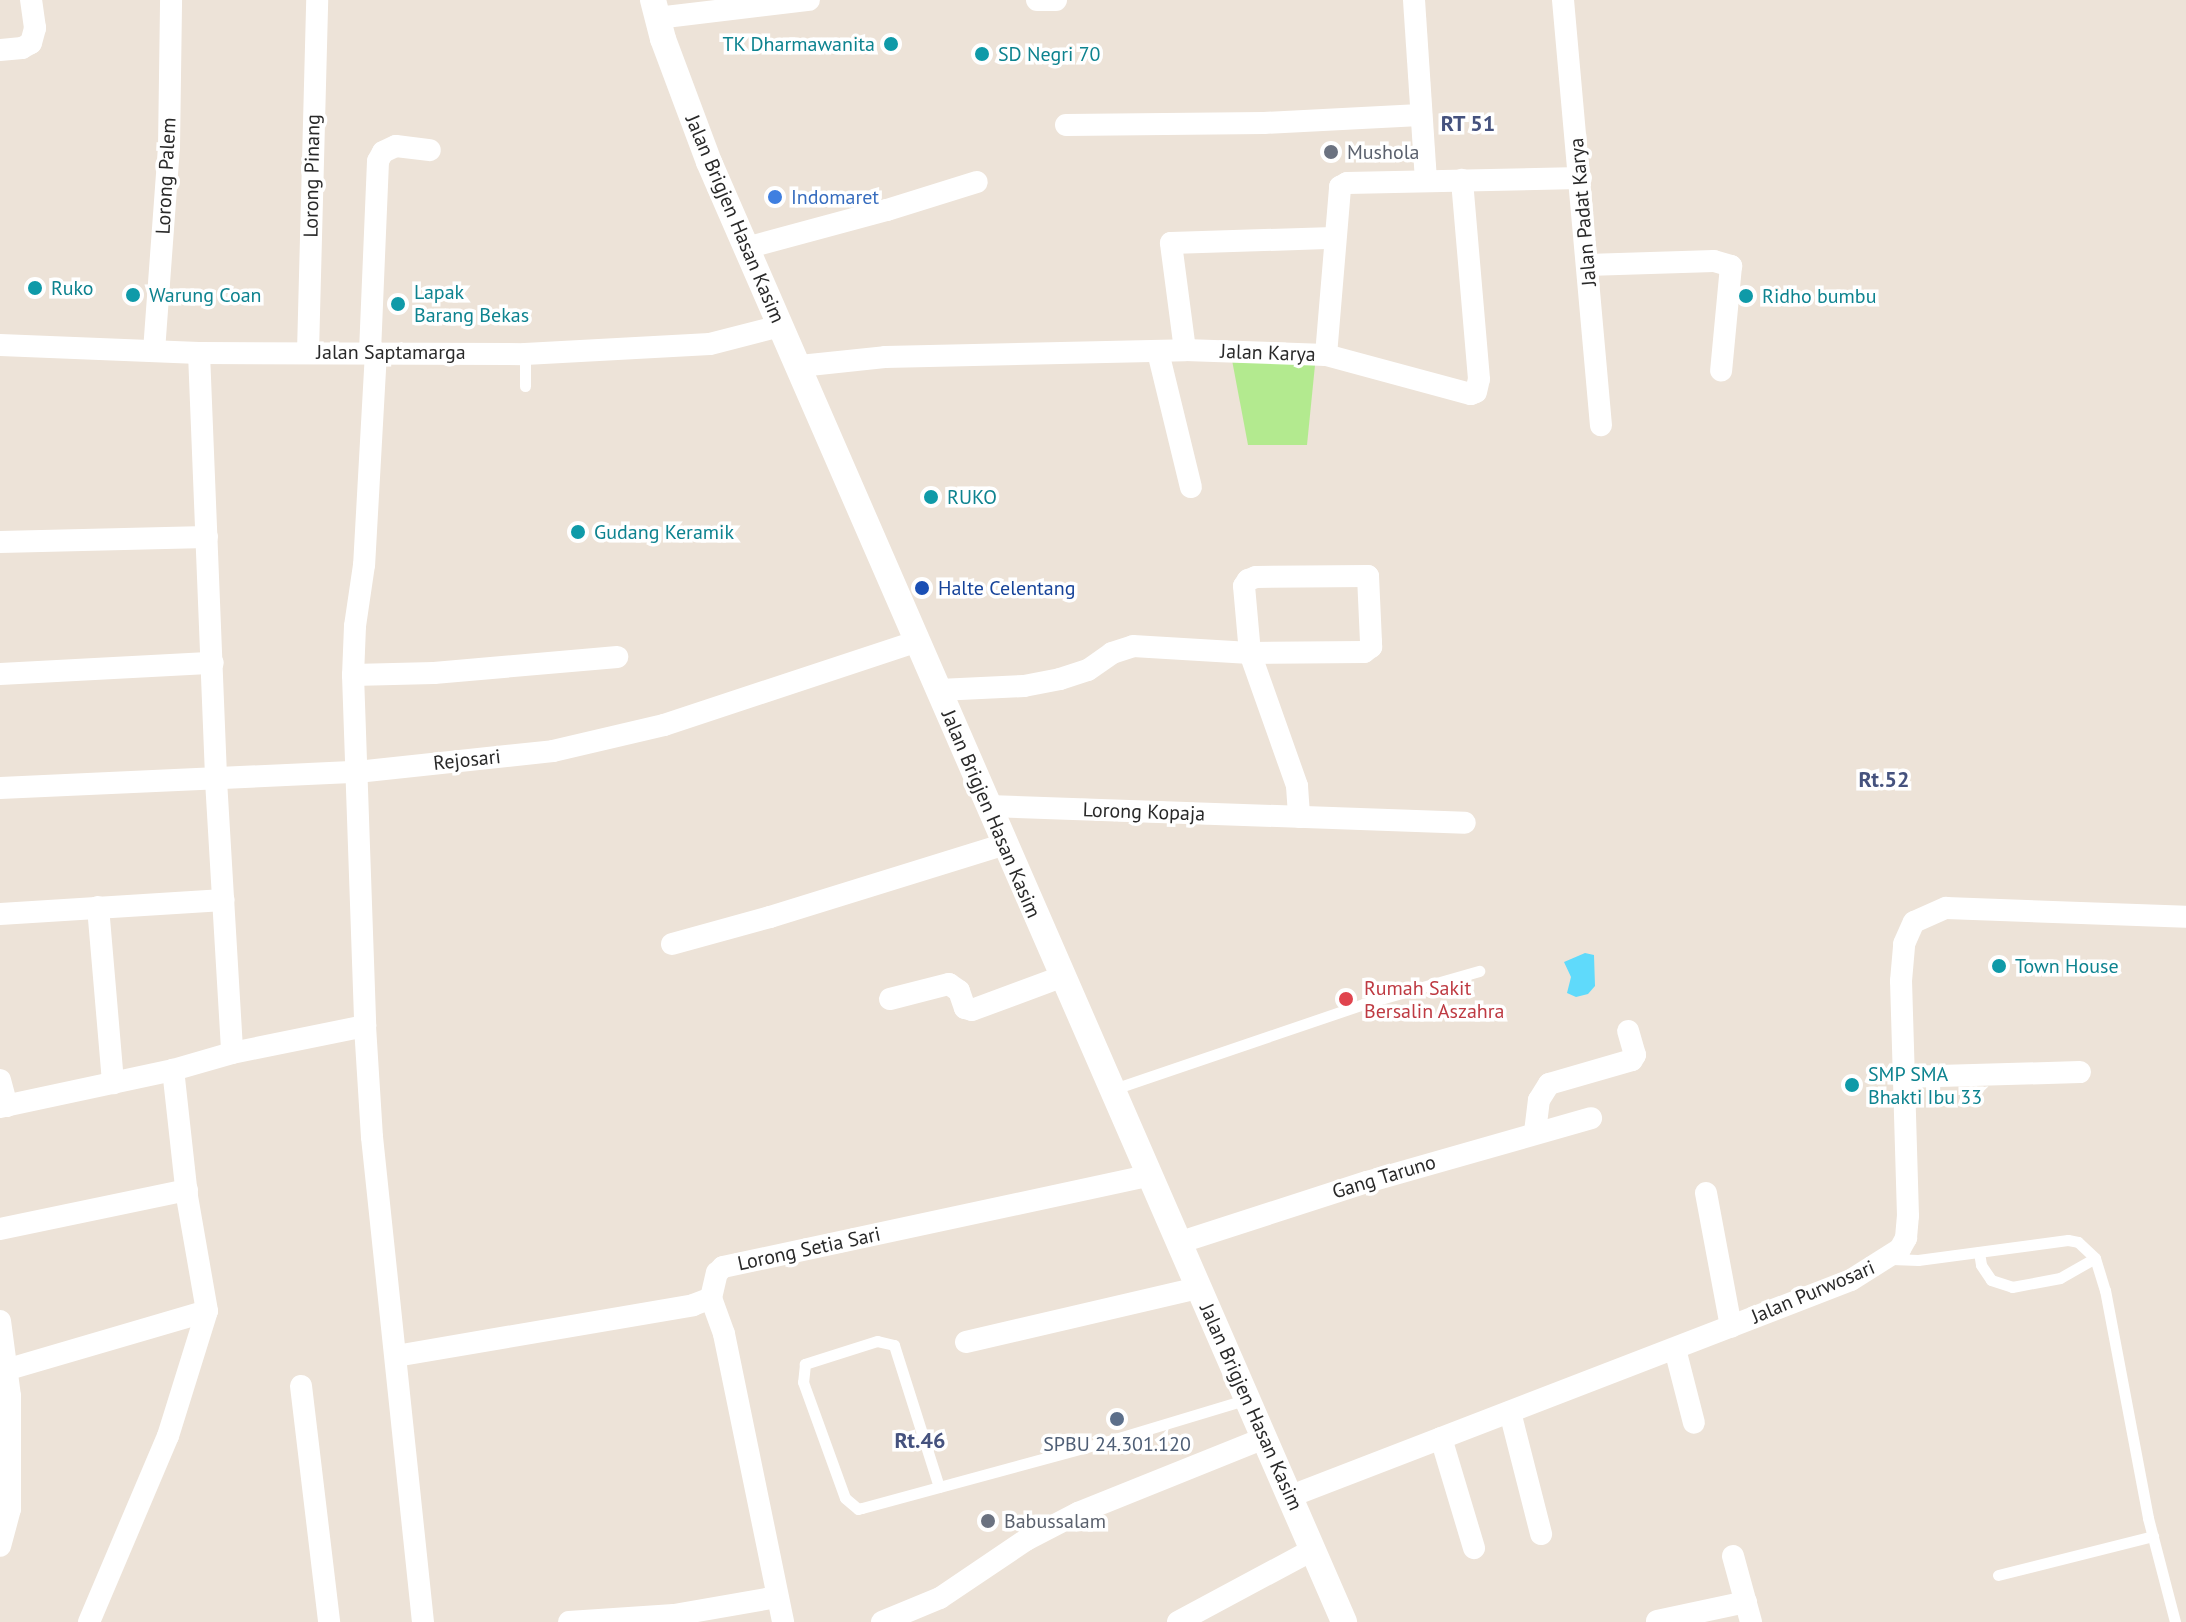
<!DOCTYPE html>
<style>
body{margin:0}
#map{position:relative;width:2186px;height:1622px;overflow:hidden;background:#ede3d8;font-family:"PT Sans",sans-serif}
div>[style]{position:absolute}
.green>*{inset:0;background:#b3ea8f}
.water>*{inset:0;background:#5fdafb}
.service>*{height:11px;margin:-5.5px;padding:0 5.5px;transform-origin:5.5px;border-radius:5.5px;background:#fff}
.minor>*{height:22px;margin:-11px;padding:0 11px;transform-origin:11px;border-radius:11px;background:#fff}
.tertiary>*{height:26px;margin:-13px;padding:0 13px;transform-origin:13px;border-radius:13px;background:#fff}
.dots>*{width:22px;height:22px;translate:-50% -50%;box-sizing:border-box;border:4px solid #fff;border-radius:50%}
span{translate:-50% -50%;white-space:nowrap;text-align:center;line-height:1.15;-webkit-text-stroke:7px #fff;paint-order:stroke}
.culture-label{font-size:20px;color:#0d838f}
.right{translate:-100% -50%;text-align:right}
.left{translate:0 -50%;text-align:left}
.worship-label{font-size:20px;color:#5b616d}
.street-label{font-size:20px;color:#292929}
.shop-label{font-size:20px;color:#366cbe}
.transit-label{font-size:20px;color:#164399}
.health-label{font-size:20px;color:#be3a42}
.service-label{font-size:20px;color:#4e5e75}
.neighbourhood-label{font-size:22px;color:#45527e;font-weight:700}
</style>
<div id="map">
<div class="green">
<i style="clip-path:polygon(1232px 360px,1315px 365px,1307px 445px,1248px 445px)"></i>
</div>
<div class="water">
<i style="clip-path:polygon(1585px 953px,1594px 955px,1595px 986px,1588px 994px,1576px 997px,1567px 993px,1571px 977px,1564px 962px)"></i>
</div>
<div class="service">
<i style="left:525px;top:354px;width:32px;rotate:90deg"></i>
<i style="left:1111px;top:1090px;width:266px;rotate:-18.8deg"></i>
<i style="left:1363px;top:1004px;width:121px;rotate:-15.9deg"></i>
<i style="left:1979px;top:1252px;width:13px;rotate:81deg"></i>
<i style="left:1981px;top:1265px;width:18px;rotate:56deg"></i>
<i style="left:1991px;top:1280px;width:22px;rotate:18deg"></i>
<i style="left:2012px;top:1287px;width:49px;rotate:-10.6deg"></i>
<i style="left:2060px;top:1278px;width:40px;rotate:-29.7deg"></i>
<i style="left:1892px;top:1259px;width:26px;rotate:2deg"></i>
<i style="left:1918px;top:1260px;width:151px;rotate:-7.6deg"></i>
<i style="left:2068px;top:1240px;width:10px;rotate:11deg"></i>
<i style="left:2078px;top:1242px;width:23px;rotate:43deg"></i>
<i style="left:2095px;top:1258px;width:34px;rotate:73deg"></i>
<i style="left:2105px;top:1290px;width:232px;rotate:79.3deg"></i>
<i style="left:2148px;top:1518px;width:107px;rotate:75.4deg"></i>
<i style="left:939px;top:1487px;width:149px;rotate:-107.6deg"></i>
<i style="left:894px;top:1345px;width:17px;rotate:-167deg"></i>
<i style="left:877px;top:1341px;width:76px;rotate:162.3deg"></i>
<i style="left:805px;top:1364px;width:18px;rotate:96deg"></i>
<i style="left:803px;top:1382px;width:123px;rotate:70.1deg"></i>
<i style="left:845px;top:1498px;width:17px;rotate:40deg"></i>
<i style="left:858px;top:1509px;width:4px;rotate:-14deg"></i>
<i style="left:862px;top:1508px;width:259px;rotate:-15.2deg"></i>
<i style="left:1112px;top:1440px;width:142px;rotate:-16.8deg"></i>
<i style="left:1998px;top:1575px;width:160px;rotate:-14.1deg"></i>
</div>
<div class="minor">
<i style="left:1037px;top:0;width:19px"></i>
<i style="left:1414px;top:0;width:181px;rotate:86.2deg"></i>
<i style="left:1563px;top:0;width:427px;rotate:84.9deg"></i>
<i style="left:657px;top:18px;width:153px;rotate:-6.8deg"></i>
<i style="left:0;top:50px;width:22px;rotate:-5deg"></i>
<i style="left:22px;top:48px;width:10px;rotate:-29deg"></i>
<i style="left:31px;top:43px;width:16px;rotate:-75deg"></i>
<i style="left:35px;top:28px;width:28px;rotate:-98deg"></i>
<i style="left:1066px;top:125px;width:198px;rotate:-0.6deg"></i>
<i style="left:1264px;top:123px;width:156px;rotate:-2.9deg"></i>
<i style="left:746px;top:248px;width:146px;rotate:-15.1deg"></i>
<i style="left:887px;top:210px;width:94px;rotate:-17.3deg"></i>
<i style="left:1587px;top:265px;width:127px;rotate:-1.8deg"></i>
<i style="left:1714px;top:261px;width:18px;rotate:16deg"></i>
<i style="left:1731px;top:266px;width:105px;rotate:95.4deg"></i>
<i style="left:0;top:345px;width:199px;rotate:2.3deg"></i>
<i style="left:199px;top:353px;width:326px;rotate:0.2deg"></i>
<i style="left:525px;top:354px;width:185px;rotate:-3.1deg"></i>
<i style="left:710px;top:344px;width:72px;rotate:-14.4deg"></i>
<i style="left:1185px;top:350px;width:108px;rotate:-97.5deg"></i>
<i style="left:1171px;top:243px;width:163px;rotate:-1.8deg"></i>
<i style="left:154px;top:351px;width:204px;rotate:-85.8deg"></i>
<i style="left:169px;top:148px;width:148px;rotate:-89.2deg"></i>
<i style="left:308px;top:352px;width:352px;rotate:-88.5deg"></i>
<i style="left:370px;top:352px;width:191px;rotate:-87.6deg"></i>
<i style="left:378px;top:161px;width:10px;rotate:-61deg"></i>
<i style="left:383px;top:152px;width:14px;rotate:-25deg"></i>
<i style="left:396px;top:146px;width:34px;rotate:7deg"></i>
<i style="left:376px;top:352px;width:213px;rotate:93.2deg"></i>
<i style="left:364px;top:565px;width:62px;rotate:98.4deg"></i>
<i style="left:355px;top:626px;width:49px;rotate:92.3deg"></i>
<i style="left:353px;top:675px;width:351px;rotate:88deg"></i>
<i style="left:365px;top:1026px;width:111px;rotate:86.4deg"></i>
<i style="left:372px;top:1137px;width:488px;rotate:84deg"></i>
<i style="left:1158px;top:352px;width:139px;rotate:76.3deg"></i>
<i style="left:199px;top:353px;width:427px;rotate:87.7deg"></i>
<i style="left:216px;top:780px;width:273px;rotate:86.6deg"></i>
<i style="left:232px;top:1053px;width:136px;rotate:-11.5deg"></i>
<i style="left:1326px;top:355px;width:150px;rotate:15.1deg"></i>
<i style="left:1471px;top:394px;width:5px;rotate:-22deg"></i>
<i style="left:1476px;top:392px;width:13px;rotate:-77deg"></i>
<i style="left:1479px;top:379px;width:200px;rotate:-94.9deg"></i>
<i style="left:800px;top:366px;width:85px;rotate:-6deg"></i>
<i style="left:885px;top:357px;width:300px;rotate:-1.3deg"></i>
<i style="left:1185px;top:350px;width:141px;rotate:2deg"></i>
<i style="left:1326px;top:355px;width:169px;rotate:-85.2deg"></i>
<i style="left:1340px;top:187px;width:8px;rotate:-30deg"></i>
<i style="left:1347px;top:183px;width:234px;rotate:-1.2deg"></i>
<i style="left:0;top:542px;width:207px;rotate:-1.4deg"></i>
<i style="left:0;top:674px;width:213px;rotate:-3deg"></i>
<i style="left:353px;top:675px;width:81px;rotate:-1.4deg"></i>
<i style="left:434px;top:673px;width:184px;rotate:-5deg"></i>
<i style="left:939px;top:690px;width:85px;rotate:-2.7deg"></i>
<i style="left:1024px;top:686px;width:37px;rotate:-11deg"></i>
<i style="left:1060px;top:679px;width:29px;rotate:-18deg"></i>
<i style="left:1088px;top:670px;width:29px;rotate:-35deg"></i>
<i style="left:1112px;top:653px;width:22px;rotate:-18deg"></i>
<i style="left:1133px;top:646px;width:117px;rotate:3.4deg"></i>
<i style="left:1250px;top:653px;width:114px;rotate:-0.5deg"></i>
<i style="left:1364px;top:652px;width:9px;rotate:-36deg"></i>
<i style="left:1371px;top:647px;width:5px;rotate:-90deg"></i>
<i style="left:1371px;top:642px;width:66px;rotate:-92.6deg"></i>
<i style="left:1368px;top:576px;width:112px;rotate:179.5deg"></i>
<i style="left:1256px;top:577px;width:9px;rotate:159deg"></i>
<i style="left:1248px;top:580px;width:7px;rotate:124deg"></i>
<i style="left:1244px;top:586px;width:67px;rotate:84.9deg"></i>
<i style="left:1250px;top:653px;width:141px;rotate:70.5deg"></i>
<i style="left:1297px;top:786px;width:31px;rotate:86deg"></i>
<i style="left:0;top:788px;width:357px;rotate:-2.6deg"></i>
<i style="left:357px;top:772px;width:197px;rotate:-6.1deg"></i>
<i style="left:553px;top:751px;width:114px;rotate:-13.2deg"></i>
<i style="left:664px;top:725px;width:268px;rotate:-18.3deg"></i>
<i style="left:988px;top:806px;width:477px;rotate:2deg"></i>
<i style="left:98px;top:907px;width:177px;rotate:85.1deg"></i>
<i style="left:0;top:914px;width:224px;rotate:-3.6deg"></i>
<i style="left:672px;top:944px;width:102px;rotate:-15.4deg"></i>
<i style="left:770px;top:917px;width:244px;rotate:-17.2deg"></i>
<i style="left:890px;top:999px;width:61px;rotate:-14.3deg"></i>
<i style="left:949px;top:984px;width:12px;rotate:35deg"></i>
<i style="left:959px;top:991px;width:18px;rotate:71deg"></i>
<i style="left:965px;top:1008px;width:7px;rotate:16deg"></i>
<i style="left:972px;top:1010px;width:95px;rotate:-20.3deg"></i>
<i style="left:1904px;top:1077px;width:176px;rotate:-1.6deg"></i>
<i style="left:0;top:1080px;width:27px;rotate:75deg"></i>
<i style="left:0;top:1107px;width:177px;rotate:-12.1deg"></i>
<i style="left:173px;top:1070px;width:61px;rotate:-16.1deg"></i>
<i style="left:1535px;top:1132px;width:32px;rotate:-83deg"></i>
<i style="left:1539px;top:1100px;width:19px;rotate:-58deg"></i>
<i style="left:1549px;top:1084px;width:86px;rotate:-16.1deg"></i>
<i style="left:1632px;top:1060px;width:6px;rotate:-59deg"></i>
<i style="left:1635px;top:1055px;width:25px;rotate:-106deg"></i>
<i style="left:1706px;top:1193px;width:136px;rotate:79.4deg"></i>
<i style="left:0;top:1229px;width:191px;rotate:-11.8deg"></i>
<i style="left:1178px;top:1243px;width:199px;rotate:-17.9deg"></i>
<i style="left:1367px;top:1182px;width:233px;rotate:-15.9deg"></i>
<i style="left:711px;top:1298px;width:38px;rotate:70deg"></i>
<i style="left:724px;top:1334px;width:294px;rotate:78.4deg"></i>
<i style="left:0;top:1321px;width:76px;rotate:82.4deg"></i>
<i style="left:10px;top:1396px;width:113px;rotate:90deg"></i>
<i style="left:10px;top:1509px;width:38px;rotate:105deg"></i>
<i style="left:966px;top:1342px;width:238px;rotate:-13.1deg"></i>
<i style="left:1675px;top:1349px;width:76px;rotate:75.6deg"></i>
<i style="left:396px;top:1356px;width:301px;rotate:-9.7deg"></i>
<i style="left:693px;top:1305px;width:19px;rotate:-21deg"></i>
<i style="left:711px;top:1298px;width:26px;rotate:-77deg"></i>
<i style="left:717px;top:1273px;width:8px;rotate:-45deg"></i>
<i style="left:723px;top:1267px;width:436px;rotate:-12.1deg"></i>
<i style="left:9px;top:1369px;width:206px;rotate:-16.3deg"></i>
<i style="left:301px;top:1386px;width:238px;rotate:83.2deg"></i>
<i style="left:1510px;top:1412px;width:126px;rotate:75.7deg"></i>
<i style="left:1441px;top:1438px;width:115px;rotate:73.3deg"></i>
<i style="left:1291px;top:1496px;width:600px;rotate:-21.09deg"></i>
<i style="left:1851px;top:1280px;width:58px;rotate:-32.3deg"></i>
<i style="left:1900px;top:1249px;width:13px;rotate:-61deg"></i>
<i style="left:1906px;top:1238px;width:22px;rotate:-85deg"></i>
<i style="left:1908px;top:1216px;width:235px;rotate:-91.7deg"></i>
<i style="left:1901px;top:981px;width:37px;rotate:-85deg"></i>
<i style="left:1904px;top:944px;width:24px;rotate:-66deg"></i>
<i style="left:1914px;top:922px;width:35px;rotate:-24deg"></i>
<i style="left:1946px;top:908px;width:240px;rotate:2.1deg"></i>
<i style="left:1733px;top:1556px;width:68px;rotate:74.7deg"></i>
<i style="left:1657px;top:1621px;width:91px;rotate:-12.1deg"></i>
<i style="left:89px;top:1622px;width:202px;rotate:-67deg"></i>
<i style="left:168px;top:1436px;width:131px;rotate:-72.7deg"></i>
<i style="left:207px;top:1311px;width:117px;rotate:-99.9deg"></i>
<i style="left:187px;top:1196px;width:127px;rotate:-96.3deg"></i>
<i style="left:569px;top:1622px;width:105px;rotate:-3.8deg"></i>
<i style="left:674px;top:1615px;width:105px;rotate:-9.9deg"></i>
<i style="left:882px;top:1622px;width:63px;rotate:-22.5deg"></i>
<i style="left:940px;top:1598px;width:104px;rotate:-34deg"></i>
<i style="left:1026px;top:1540px;width:59px;rotate:-27.4deg"></i>
<i style="left:1078px;top:1513px;width:198px;rotate:-21.9deg"></i>
<i style="left:1178px;top:1622px;width:154px;rotate:-28.2deg"></i>
</div>
<div class="tertiary">
<i style="left:653px;top:0;width:40px;rotate:75.6deg"></i>
<i style="left:663px;top:39px;width:131px;rotate:69.5deg"></i>
<i style="left:709px;top:162px;width:1592px;rotate:66.49deg"></i>
</div>
<div class="dots">
<i style="left:891px;top:44px;background:#0f9aa8"></i>
<i style="left:982px;top:54px;background:#0f9aa8"></i>
<i style="left:1331px;top:152px;background:#6b7280"></i>
<i style="left:775px;top:197px;background:#3f7fe0"></i>
<i style="left:35px;top:288px;background:#0f9aa8"></i>
<i style="left:133px;top:295px;background:#0f9aa8"></i>
<i style="left:1746px;top:296px;background:#0f9aa8"></i>
<i style="left:398px;top:304px;background:#0f9aa8"></i>
<i style="left:931px;top:497px;background:#0f9aa8"></i>
<i style="left:578px;top:532px;background:#0f9aa8"></i>
<i style="left:922px;top:588px;background:#1a4fb4"></i>
<i style="left:1999px;top:966px;background:#0f9aa8"></i>
<i style="left:1346px;top:999px;background:#e0444e"></i>
<i style="left:1852px;top:1085px;background:#0f9aa8"></i>
<i style="left:1117px;top:1419px;background:#5c6f8a"></i>
<i style="left:988px;top:1521px;background:#6b7280"></i>
</div>
<div class="culture-label">
<span class="right" style="left:875px;top:44px">TK Dharmawanita</span>
<span class="left" style="left:998px;top:54px">SD Negri 70</span>
<span class="left" style="left:51px;top:288px">Ruko</span>
<span class="left" style="left:414px;top:304px">Lapak<br>Barang Bekas</span>
<span class="left" style="left:149px;top:295px">Warung Coan</span>
<span class="left" style="left:1762px;top:296px">Ridho bumbu</span>
<span class="left" style="left:947px;top:497px">RUKO</span>
<span class="left" style="left:594px;top:532px">Gudang Keramik</span>
<span class="left" style="left:2015px;top:966px">Town House</span>
<span class="left" style="left:1868px;top:1086px">SMP SMA<br>Bhakti Ibu 33</span>
</div>
<div class="worship-label">
<span class="left" style="left:1347px;top:152px">Mushola</span>
<span class="left" style="left:1004px;top:1521px">Babussalam</span>
</div>
<div class="street-label">
<span style="left:166px;top:176px;rotate:-87deg">Lorong Palem</span>
<span style="left:312px;top:176px;rotate:-89deg">Lorong Pinang</span>
<span style="left:1583px;top:212px;rotate:-95deg">Jalan Padat Karya</span>
<span style="left:735px;top:219px;rotate:67deg">Jalan Brigjen Hasan Kasim</span>
<span style="left:391px;top:352px">Jalan Saptamarga</span>
<span style="left:1268px;top:353px;rotate:2deg">Jalan Karya</span>
<span style="left:467px;top:760px;rotate:-6deg">Rejosari</span>
<span style="left:1144px;top:812px;rotate:2deg">Lorong Kopaja</span>
<span style="left:991px;top:814px;rotate:67deg">Jalan Brigjen Hasan Kasim</span>
<span style="left:1384px;top:1177px;rotate:-17deg">Gang Taruno</span>
<span style="left:809px;top:1249px;rotate:-12deg">Lorong Setia Sari</span>
<span style="left:1813px;top:1292px;rotate:-23deg">Jalan Purwosari</span>
<span style="left:1251px;top:1407px;rotate:66deg">Jalan Brigjen Hasan Kasim</span>
</div>
<div class="shop-label">
<span class="left" style="left:791px;top:197px">Indomaret</span>
</div>
<div class="transit-label">
<span class="left" style="left:938px;top:588px">Halte Celentang</span>
</div>
<div class="health-label">
<span class="left" style="left:1364px;top:1000px">Rumah Sakit<br>Bersalin Aszahra</span>
</div>
<div class="service-label">
<span style="left:1117px;top:1444px">SPBU 24.301.120</span>
</div>
<div class="neighbourhood-label">
<span style="left:1468px;top:124px">RT 51</span>
<span style="left:1884px;top:780px">Rt.52</span>
<span style="left:920px;top:1441px">Rt.46</span>
</div>
</div>
